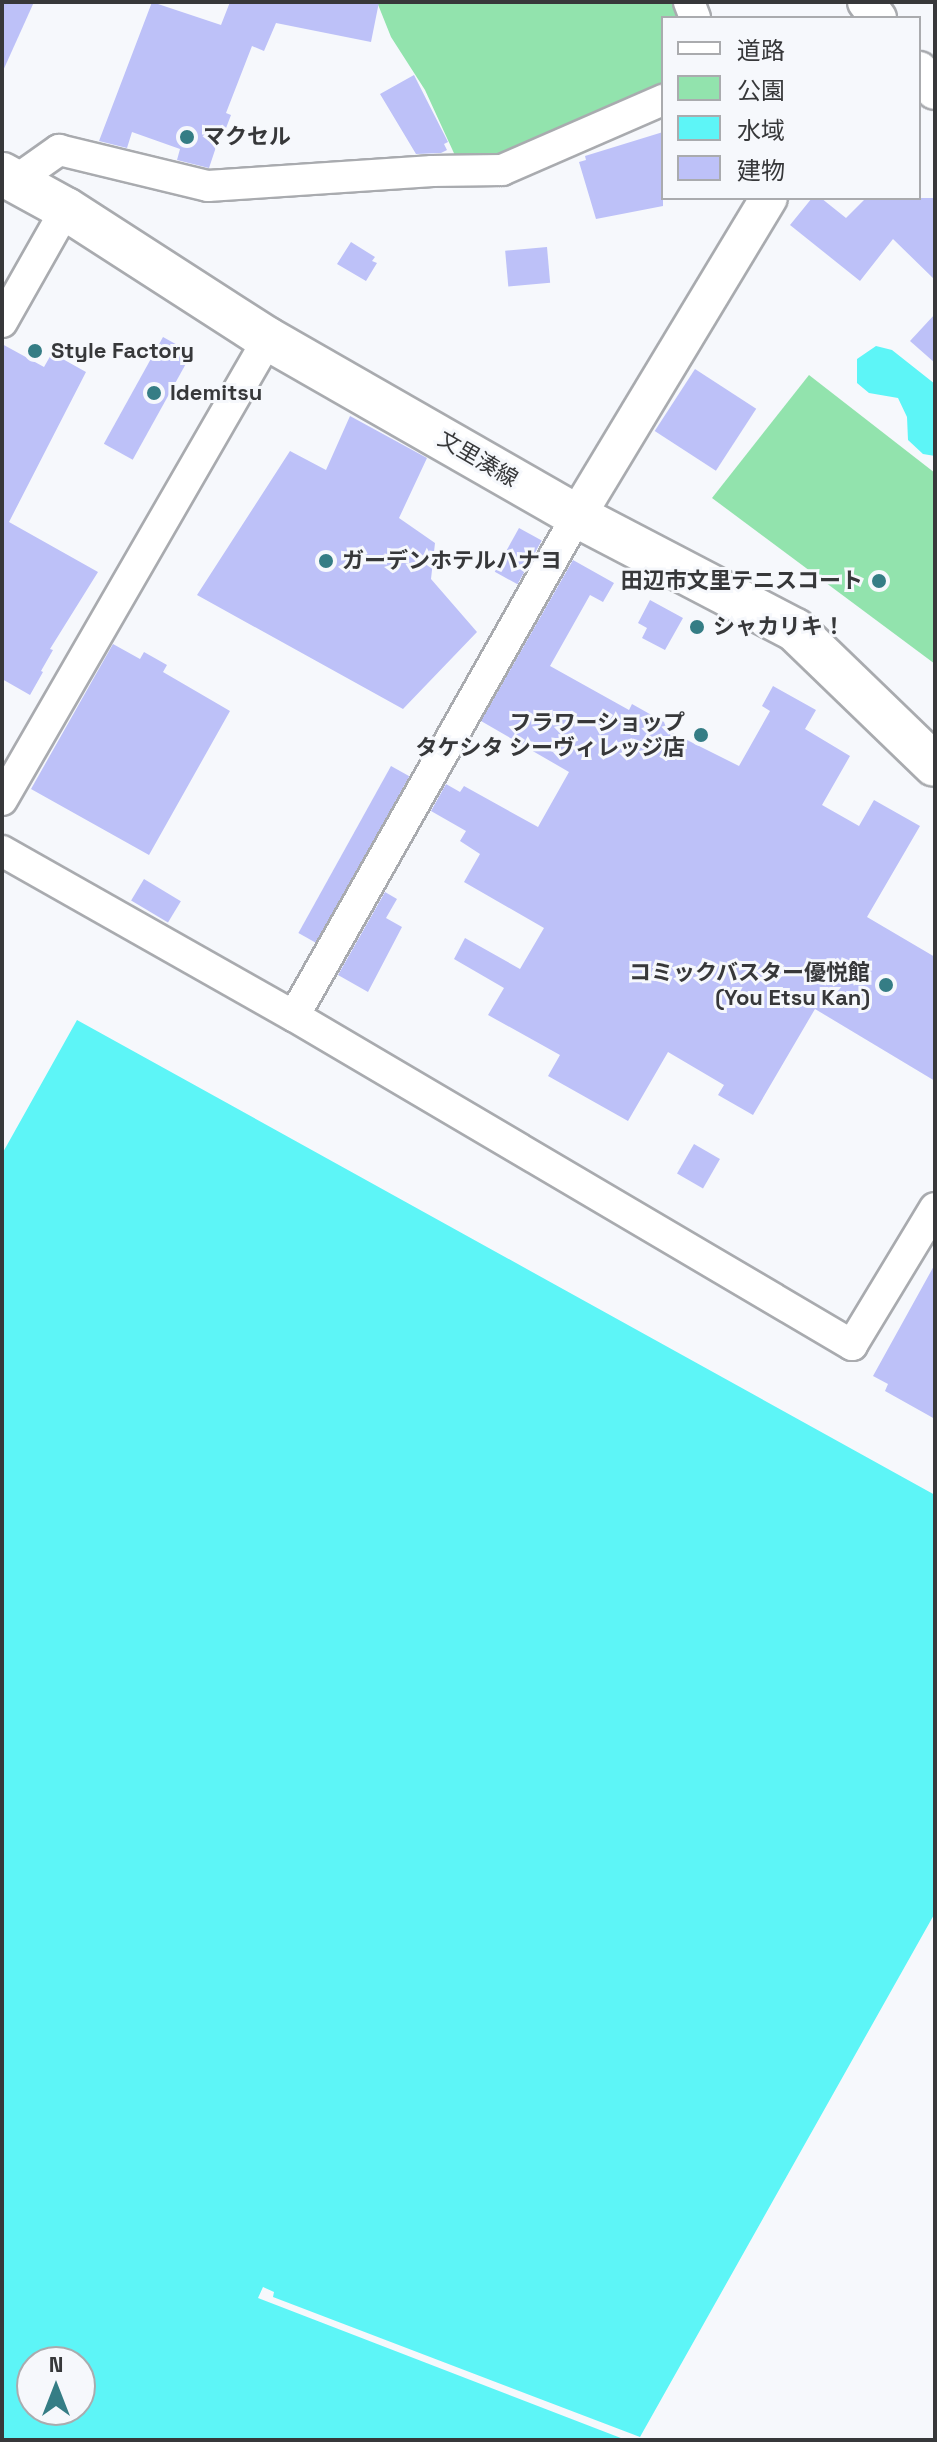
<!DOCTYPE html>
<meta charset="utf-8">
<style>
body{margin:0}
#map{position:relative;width:937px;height:2442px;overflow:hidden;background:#f6f8fc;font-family:"Space Grotesk","Noto Sans JP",sans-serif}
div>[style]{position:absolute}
.green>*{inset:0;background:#92e3ad}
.water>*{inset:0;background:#5df5f7}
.building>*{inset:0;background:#bdc1f8;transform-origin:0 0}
.roads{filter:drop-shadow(2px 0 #a9abaf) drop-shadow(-2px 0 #a9abaf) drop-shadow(0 2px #a9abaf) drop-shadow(0 -2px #a9abaf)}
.minor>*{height:30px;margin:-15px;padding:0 15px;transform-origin:15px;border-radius:15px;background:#fff}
.tertiary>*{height:36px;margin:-18px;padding:0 18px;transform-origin:18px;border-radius:18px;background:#fff}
.secondary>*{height:42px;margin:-21px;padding:0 21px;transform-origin:21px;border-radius:21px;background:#fff}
.dots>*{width:22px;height:22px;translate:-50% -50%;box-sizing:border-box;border:4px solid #f6f8fc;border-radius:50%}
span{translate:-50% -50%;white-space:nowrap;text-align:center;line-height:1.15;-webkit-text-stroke:6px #f6f8fc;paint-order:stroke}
.poi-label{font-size:22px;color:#37383a;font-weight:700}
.left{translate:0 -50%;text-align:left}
.right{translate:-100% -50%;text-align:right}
.street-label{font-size:22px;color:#37383a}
.frame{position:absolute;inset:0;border:4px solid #37383a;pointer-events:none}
.legend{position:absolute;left:661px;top:16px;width:260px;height:184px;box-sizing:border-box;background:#f6f8fc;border:2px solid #aaabae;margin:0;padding:10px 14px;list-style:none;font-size:24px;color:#37383a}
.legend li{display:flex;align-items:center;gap:16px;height:40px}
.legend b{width:40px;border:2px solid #aaabae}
.north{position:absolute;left:16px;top:2346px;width:80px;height:80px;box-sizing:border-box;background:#f6f8fc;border:2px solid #aaabae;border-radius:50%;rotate:0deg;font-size:22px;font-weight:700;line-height:32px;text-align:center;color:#37383a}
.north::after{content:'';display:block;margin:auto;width:28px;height:36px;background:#357d85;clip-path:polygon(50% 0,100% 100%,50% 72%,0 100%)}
</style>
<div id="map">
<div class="green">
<i style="clip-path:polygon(377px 2px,676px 2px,683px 18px,663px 18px,663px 87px,510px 155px,458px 162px,425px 90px,391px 37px)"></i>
<i style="clip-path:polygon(809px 375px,935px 473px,935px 664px,712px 498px)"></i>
</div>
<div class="water">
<i style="clip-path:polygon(876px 346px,892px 350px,935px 384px,935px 456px,923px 454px,908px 440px,907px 417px,898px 398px,869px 393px,857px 383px,857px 359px)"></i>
<i style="clip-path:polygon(evenodd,77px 1020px,935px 1495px,935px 1913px,640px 2437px,273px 2297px,274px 2292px,263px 2287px,258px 2298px,626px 2440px,2px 2440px,2px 1154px,77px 1020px,32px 2362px,80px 2362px,80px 2410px,32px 2410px,32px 2362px)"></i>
</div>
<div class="building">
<i style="clip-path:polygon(2px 2px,34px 2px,2px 73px)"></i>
<i style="clip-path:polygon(152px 2px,221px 25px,230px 2px,379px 2px,371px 42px,276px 23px,264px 51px,252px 46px,226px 113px,231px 115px,223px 136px,220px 135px,209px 168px,177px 160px,180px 149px,132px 132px,127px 148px,99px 141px)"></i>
<i style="clip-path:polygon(414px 75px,448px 142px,444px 144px,447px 150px,441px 153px,416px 154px,380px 94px)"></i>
<i style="clip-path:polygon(663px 132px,663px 206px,596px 219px,579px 162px,586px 160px,585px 156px)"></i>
<i style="clip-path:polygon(812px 198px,821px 198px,846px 218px,866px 198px,935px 198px,935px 280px,893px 239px,860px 281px,790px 225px)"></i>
<i style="clip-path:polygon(351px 242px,375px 257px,372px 261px,377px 263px,366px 281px,337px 264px)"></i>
<i style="left:547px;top:247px;width:36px;height:42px;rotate:85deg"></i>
<i style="clip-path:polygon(935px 314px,935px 363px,910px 341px)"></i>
<i style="left:163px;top:337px;width:33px;height:122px;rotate:29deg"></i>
<i style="clip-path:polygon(2px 344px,44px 367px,52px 353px,86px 372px,9px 522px,98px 572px,50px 649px,53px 650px,41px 671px,43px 672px,30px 695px,2px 679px)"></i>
<i style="left:695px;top:369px;width:73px;height:74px;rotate:33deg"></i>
<i style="clip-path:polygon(350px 416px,427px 458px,399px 518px,435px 543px,431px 579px,477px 632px,403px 709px,197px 595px,290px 451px,326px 470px)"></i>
<i style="left:519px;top:528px;width:26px;height:50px;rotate:29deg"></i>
<i style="clip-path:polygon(573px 560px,614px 583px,603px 602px,590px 595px,550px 666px,629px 710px,632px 704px,664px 722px,667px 730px,739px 766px,770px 711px,762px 706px,773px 686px,816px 710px,805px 729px,850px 756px,822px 805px,859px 826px,874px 800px,920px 826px,867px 917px,935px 957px,935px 1081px,815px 1009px,753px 1115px,718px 1095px,724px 1085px,668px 1052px,628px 1121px,548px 1076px,560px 1055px,488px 1015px,504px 988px,454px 959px,465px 938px,520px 969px,544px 928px,464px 882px,480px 854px,460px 841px,466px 831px,431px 811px,446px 784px,460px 792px,464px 786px,538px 827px,569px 772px,481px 721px)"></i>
<i style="clip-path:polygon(650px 600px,683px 618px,665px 650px,642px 638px,647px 628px,638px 623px)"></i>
<i style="clip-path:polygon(113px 644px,140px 659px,144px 652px,167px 665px,163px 672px,230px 711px,149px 855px,31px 789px)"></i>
<i style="left:391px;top:766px;width:21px;height:191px;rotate:29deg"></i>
<i style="left:144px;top:879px;width:43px;height:25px;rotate:31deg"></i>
<i style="clip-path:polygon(385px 892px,397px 899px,386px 918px,402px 927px,368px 992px,338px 975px)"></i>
<i style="left:694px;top:1144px;width:30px;height:34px;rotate:30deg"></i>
<i style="clip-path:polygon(935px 1264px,935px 1419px,885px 1391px,888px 1384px,873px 1376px)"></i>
</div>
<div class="roads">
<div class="minor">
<i style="left:689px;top:2px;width:17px;rotate:69deg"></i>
<i style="left:15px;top:181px;width:54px;rotate:-35.2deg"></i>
<i style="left:59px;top:150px;width:153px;rotate:13.6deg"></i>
<i style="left:208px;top:186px;width:225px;rotate:-3.8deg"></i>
<i style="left:432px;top:171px;width:70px;rotate:-0.8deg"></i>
<i style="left:502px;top:170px;width:176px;rotate:-23.5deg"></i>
<i style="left:2px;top:322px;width:130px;rotate:-60.5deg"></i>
<i style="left:2px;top:800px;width:532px;rotate:-60.01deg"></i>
<i style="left:2px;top:851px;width:335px;rotate:29.5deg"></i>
<i style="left:294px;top:1016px;width:648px;rotate:30.52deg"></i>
<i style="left:852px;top:1345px;width:160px;rotate:-58.8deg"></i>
<i style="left:294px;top:1016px;width:575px;rotate:-60.49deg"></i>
</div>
<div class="tertiary">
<i style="left:866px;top:2px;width:20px;rotate:53deg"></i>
<i style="left:919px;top:70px;width:26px;rotate:53deg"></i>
<i style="left:577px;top:516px;width:371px;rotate:-58.9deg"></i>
</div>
<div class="secondary">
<i style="left:2px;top:174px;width:73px;rotate:28.7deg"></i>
<i style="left:66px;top:209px;width:240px;rotate:32.8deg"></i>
<i style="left:268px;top:339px;width:356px;rotate:29.8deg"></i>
<i style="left:577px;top:516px;width:246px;rotate:27.6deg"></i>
<i style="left:795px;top:630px;width:194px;rotate:44deg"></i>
</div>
</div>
<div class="dots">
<i style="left:187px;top:137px;background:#357d85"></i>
<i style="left:35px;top:351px;background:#357d85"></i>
<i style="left:154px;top:393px;background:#357d85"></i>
<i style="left:326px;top:561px;background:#357d85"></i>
<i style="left:879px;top:581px;background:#357d85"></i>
<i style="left:697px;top:627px;background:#357d85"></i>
<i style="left:701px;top:735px;background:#357d85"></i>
<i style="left:886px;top:985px;background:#357d85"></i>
</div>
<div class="poi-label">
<span class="left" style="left:203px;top:137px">マクセル</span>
<span class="left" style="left:51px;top:351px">Style Factory</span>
<span class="left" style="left:170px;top:393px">Idemitsu</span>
<span class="left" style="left:342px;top:561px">ガーデンホテルハナヨ</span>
<span class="right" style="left:863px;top:581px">田辺市文里テニスコート</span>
<span class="left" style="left:713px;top:627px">シャカリキ！</span>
<span class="right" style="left:685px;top:735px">フラワーショップ<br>タケシタ シーヴィレッジ店</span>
<span class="right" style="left:870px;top:985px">コミックバスター優悦館<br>(You Etsu Kan)</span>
</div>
<div class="street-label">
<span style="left:478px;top:459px;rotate:30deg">文里湊線</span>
</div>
<div class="frame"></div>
<ul class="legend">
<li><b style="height:10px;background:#fff"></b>道路</li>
<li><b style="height:22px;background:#92e3ad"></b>公園</li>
<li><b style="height:22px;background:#5df5f7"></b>水域</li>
<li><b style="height:22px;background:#bdc1f8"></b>建物</li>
</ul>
<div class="north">N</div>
</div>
